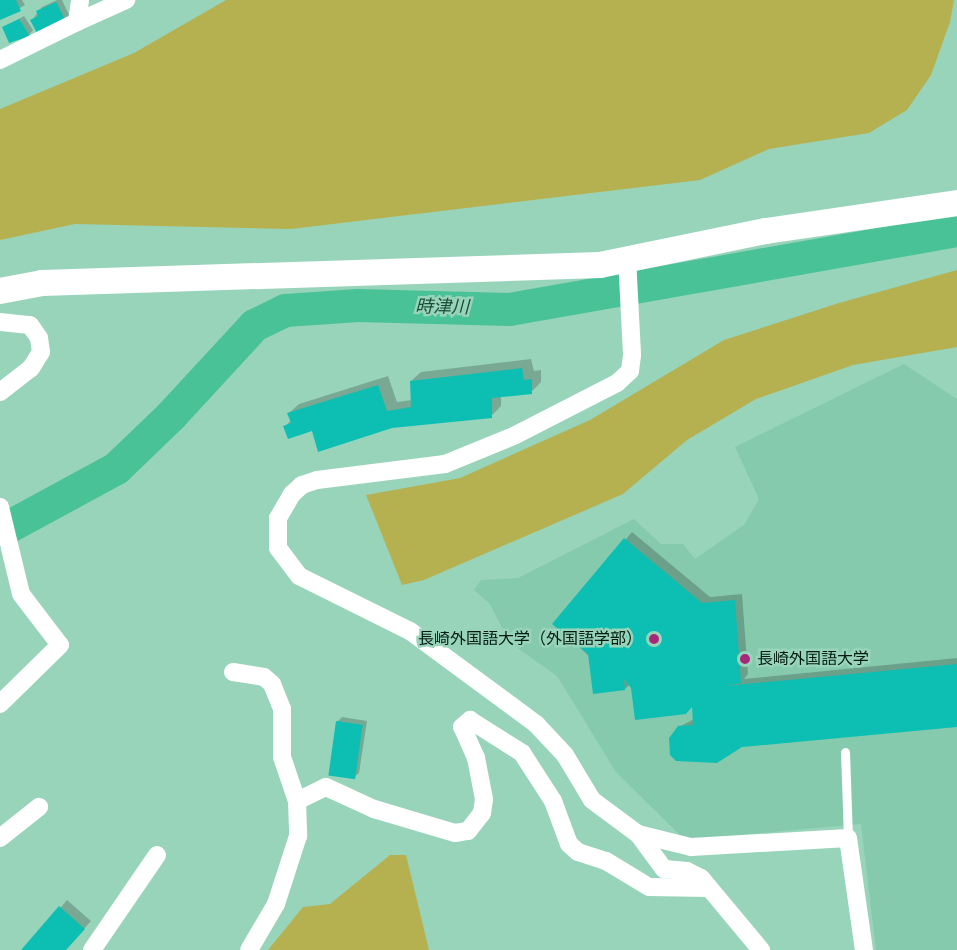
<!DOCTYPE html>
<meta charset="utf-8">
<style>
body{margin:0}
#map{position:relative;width:957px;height:950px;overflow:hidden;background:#98d4ba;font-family:Poppins,"Noto Sans JP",sans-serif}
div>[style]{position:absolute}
.built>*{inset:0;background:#86caae}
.green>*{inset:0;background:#b6b150}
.shadow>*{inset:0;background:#0003}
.river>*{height:33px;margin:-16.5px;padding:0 16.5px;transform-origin:16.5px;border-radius:16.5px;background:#49c298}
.building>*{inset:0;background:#0cbfb2;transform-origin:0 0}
.lane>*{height:9px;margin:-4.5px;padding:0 4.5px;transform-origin:4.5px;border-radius:4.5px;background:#fff}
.street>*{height:18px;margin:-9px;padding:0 9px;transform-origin:9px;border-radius:9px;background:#fff}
.secondary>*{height:26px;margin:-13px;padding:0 13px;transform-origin:13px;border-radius:13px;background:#fff}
.dots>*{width:16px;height:16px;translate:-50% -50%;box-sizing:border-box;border:3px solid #98d4ba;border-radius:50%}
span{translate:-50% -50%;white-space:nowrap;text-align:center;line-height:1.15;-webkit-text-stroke:5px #98d4ba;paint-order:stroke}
.poi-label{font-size:16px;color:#031b12}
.right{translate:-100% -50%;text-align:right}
.left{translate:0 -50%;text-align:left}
.water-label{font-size:18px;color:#1a4c3a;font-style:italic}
</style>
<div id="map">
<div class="built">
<i style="clip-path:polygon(904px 364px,957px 399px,957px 950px,876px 950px,861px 824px,685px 840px,616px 772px,557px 676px,509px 642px,490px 604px,474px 590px,481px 580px,518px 578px,634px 519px,661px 544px,683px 544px,695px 559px,744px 525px,759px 499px,735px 447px)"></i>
</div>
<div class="green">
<i style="clip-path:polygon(226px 0,954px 0,950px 22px,931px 75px,907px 110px,869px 133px,769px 149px,700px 180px,291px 229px,75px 224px,0 240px,0 109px,134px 53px)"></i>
<i style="clip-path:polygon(957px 270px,957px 347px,853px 365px,756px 399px,687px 440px,623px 494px,424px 580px,402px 585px,366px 495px,460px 478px,590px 420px,724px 340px,839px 303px)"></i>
<i style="clip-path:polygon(390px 855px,406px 855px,429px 950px,268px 950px,303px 907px,330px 904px)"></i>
</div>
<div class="shadow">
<i style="clip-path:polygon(0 0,22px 0,25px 5px,0 19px)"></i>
<i style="clip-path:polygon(57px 0,62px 0,69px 15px,65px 20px,32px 20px,42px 7px)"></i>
<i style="clip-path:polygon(24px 16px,33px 30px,29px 35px,3px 28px)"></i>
<i style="clip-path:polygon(531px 359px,534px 371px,541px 370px,541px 382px,531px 392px,501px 396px,501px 406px,491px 416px,313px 429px,285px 427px,291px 420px,289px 413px,299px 404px,388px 376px,397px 402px,412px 400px,411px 381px,421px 372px)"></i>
<i style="clip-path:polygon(632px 532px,710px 597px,742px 594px,748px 674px,744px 679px,957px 658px,957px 725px,679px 727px,694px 719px,693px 705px,630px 684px,625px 689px,554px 624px)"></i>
<i style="clip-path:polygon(342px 717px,367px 721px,359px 773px,354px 777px,337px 722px)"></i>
<i style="clip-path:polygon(67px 900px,91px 921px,65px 950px,25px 950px)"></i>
</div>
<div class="river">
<i style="left:0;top:531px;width:132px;rotate:-28.5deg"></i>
<i style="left:116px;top:468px;width:76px;rotate:-43.9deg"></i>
<i style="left:171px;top:415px;width:122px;rotate:-47.3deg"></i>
<i style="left:254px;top:325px;width:34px;rotate:-26deg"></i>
<i style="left:285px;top:310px;width:73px;rotate:-3.9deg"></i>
<i style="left:358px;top:305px;width:151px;rotate:1.5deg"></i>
<i style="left:509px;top:309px;width:455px;rotate:-10deg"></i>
</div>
<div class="building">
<i style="clip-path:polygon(0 0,16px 0,21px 11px,0 20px)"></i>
<i style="clip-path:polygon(56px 2px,66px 21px,38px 35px,30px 20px,38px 16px,36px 11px)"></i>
<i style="clip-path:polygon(19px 19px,30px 36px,9px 43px,2px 27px)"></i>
<i style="clip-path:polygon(522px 368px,524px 380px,532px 379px,532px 394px,492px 398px,492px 418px,392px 428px,318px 452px,312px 431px,288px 439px,283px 426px,291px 423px,287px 413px,378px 385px,387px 411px,411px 407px,410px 381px)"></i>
<i style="clip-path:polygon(624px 538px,702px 603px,735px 600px,741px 683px,724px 686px,957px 664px,957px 727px,742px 747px,717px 763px,676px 761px,670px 755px,669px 738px,678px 726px,693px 725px,692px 707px,686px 714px,635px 720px,631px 688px,624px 679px,625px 690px,593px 694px,588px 654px,552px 624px)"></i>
<i style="left:336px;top:721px;width:27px;height:55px;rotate:8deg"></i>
<i style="clip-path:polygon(59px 906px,85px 929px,66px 950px,21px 950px)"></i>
</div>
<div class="lane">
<i style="left:845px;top:752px;width:86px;rotate:88deg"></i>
</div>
<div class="street">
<i style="left:77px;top:22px;width:54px;rotate:-24.2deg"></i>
<i style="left:0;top:60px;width:86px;rotate:-26.3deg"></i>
<i style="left:77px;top:22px;width:22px;rotate:-82deg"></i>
<i style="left:627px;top:258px;width:97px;rotate:87deg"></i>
<i style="left:632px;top:355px;width:16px;rotate:97deg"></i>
<i style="left:630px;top:371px;width:18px;rotate:137deg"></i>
<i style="left:617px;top:383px;width:114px;rotate:152.8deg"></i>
<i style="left:516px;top:435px;width:77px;rotate:157.8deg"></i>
<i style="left:445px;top:464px;width:129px;rotate:172.9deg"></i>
<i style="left:317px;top:480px;width:16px;rotate:162deg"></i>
<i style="left:302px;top:485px;width:13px;rotate:138deg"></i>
<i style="left:292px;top:494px;width:28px;rotate:120deg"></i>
<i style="left:278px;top:518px;width:30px;rotate:90deg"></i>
<i style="left:278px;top:548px;width:35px;rotate:53deg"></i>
<i style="left:299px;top:576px;width:124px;rotate:26.4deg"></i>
<i style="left:410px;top:631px;width:157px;rotate:36.4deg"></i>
<i style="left:536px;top:724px;width:42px;rotate:46.9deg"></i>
<i style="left:565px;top:755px;width:52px;rotate:59deg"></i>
<i style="left:592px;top:800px;width:57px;rotate:36.5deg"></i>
<i style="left:638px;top:834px;width:55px;rotate:13.8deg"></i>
<i style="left:691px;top:847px;width:157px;rotate:-3.3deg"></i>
<i style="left:848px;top:838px;width:113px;rotate:81.9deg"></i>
<i style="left:0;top:322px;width:30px;rotate:6deg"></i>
<i style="left:30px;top:325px;width:16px;rotate:55deg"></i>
<i style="left:39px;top:338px;width:14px;rotate:82deg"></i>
<i style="left:41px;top:352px;width:19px;rotate:122deg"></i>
<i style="left:31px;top:368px;width:39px;rotate:142deg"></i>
<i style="left:0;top:507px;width:89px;rotate:76.4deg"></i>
<i style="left:21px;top:594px;width:64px;rotate:52.6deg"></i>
<i style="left:60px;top:645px;width:84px;rotate:135.5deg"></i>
<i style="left:233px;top:672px;width:31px;rotate:9deg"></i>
<i style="left:264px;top:677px;width:11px;rotate:41deg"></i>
<i style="left:272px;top:684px;width:27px;rotate:68deg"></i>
<i style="left:282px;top:709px;width:48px;rotate:90deg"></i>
<i style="left:282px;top:757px;width:46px;rotate:71.2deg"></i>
<i style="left:297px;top:801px;width:35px;rotate:88deg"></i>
<i style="left:298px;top:836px;width:71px;rotate:107.9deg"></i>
<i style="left:276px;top:904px;width:53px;rotate:120.4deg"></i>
<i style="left:297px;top:801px;width:32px;rotate:-26deg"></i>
<i style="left:326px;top:787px;width:53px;rotate:24.6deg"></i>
<i style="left:374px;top:809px;width:84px;rotate:16.5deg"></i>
<i style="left:455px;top:833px;width:13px;rotate:-9deg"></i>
<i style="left:468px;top:831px;width:23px;rotate:-52deg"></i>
<i style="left:482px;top:813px;width:14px;rotate:-82deg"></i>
<i style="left:484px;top:799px;width:42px;rotate:-101deg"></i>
<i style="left:476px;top:758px;width:34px;rotate:-114deg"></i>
<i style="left:462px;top:727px;width:11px;rotate:-41deg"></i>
<i style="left:470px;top:720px;width:62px;rotate:32.4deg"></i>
<i style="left:522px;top:753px;width:57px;rotate:57.1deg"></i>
<i style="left:553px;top:801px;width:46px;rotate:69.6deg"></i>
<i style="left:569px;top:844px;width:12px;rotate:42deg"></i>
<i style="left:578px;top:852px;width:29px;rotate:18deg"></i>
<i style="left:606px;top:861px;width:50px;rotate:31.2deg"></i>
<i style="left:649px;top:887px;width:60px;rotate:1deg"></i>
<i style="left:638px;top:834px;width:44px;rotate:53.4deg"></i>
<i style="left:664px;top:869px;width:23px;rotate:5deg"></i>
<i style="left:687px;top:871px;width:16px;rotate:27deg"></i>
<i style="left:701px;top:878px;width:94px;rotate:50.2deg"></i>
<i style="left:0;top:838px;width:50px;rotate:-38.5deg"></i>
<i style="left:92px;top:950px;width:115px;rotate:-55.6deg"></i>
</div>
<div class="secondary">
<i style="left:0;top:291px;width:43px;rotate:-10.8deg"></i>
<i style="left:42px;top:283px;width:558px;rotate:-1.85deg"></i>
<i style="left:600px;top:265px;width:169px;rotate:-11.6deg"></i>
<i style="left:766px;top:231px;width:193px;rotate:-8.3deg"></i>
</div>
<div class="dots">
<i style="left:654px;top:639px;background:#a62879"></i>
<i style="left:745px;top:659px;background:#a62879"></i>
</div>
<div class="poi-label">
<span class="right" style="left:642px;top:639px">長崎外国語大学（外国語学部）</span>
<span class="left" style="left:757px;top:659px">長崎外国語大学</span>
</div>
<div class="water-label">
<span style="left:442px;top:307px;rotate:1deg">時津川</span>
</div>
</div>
